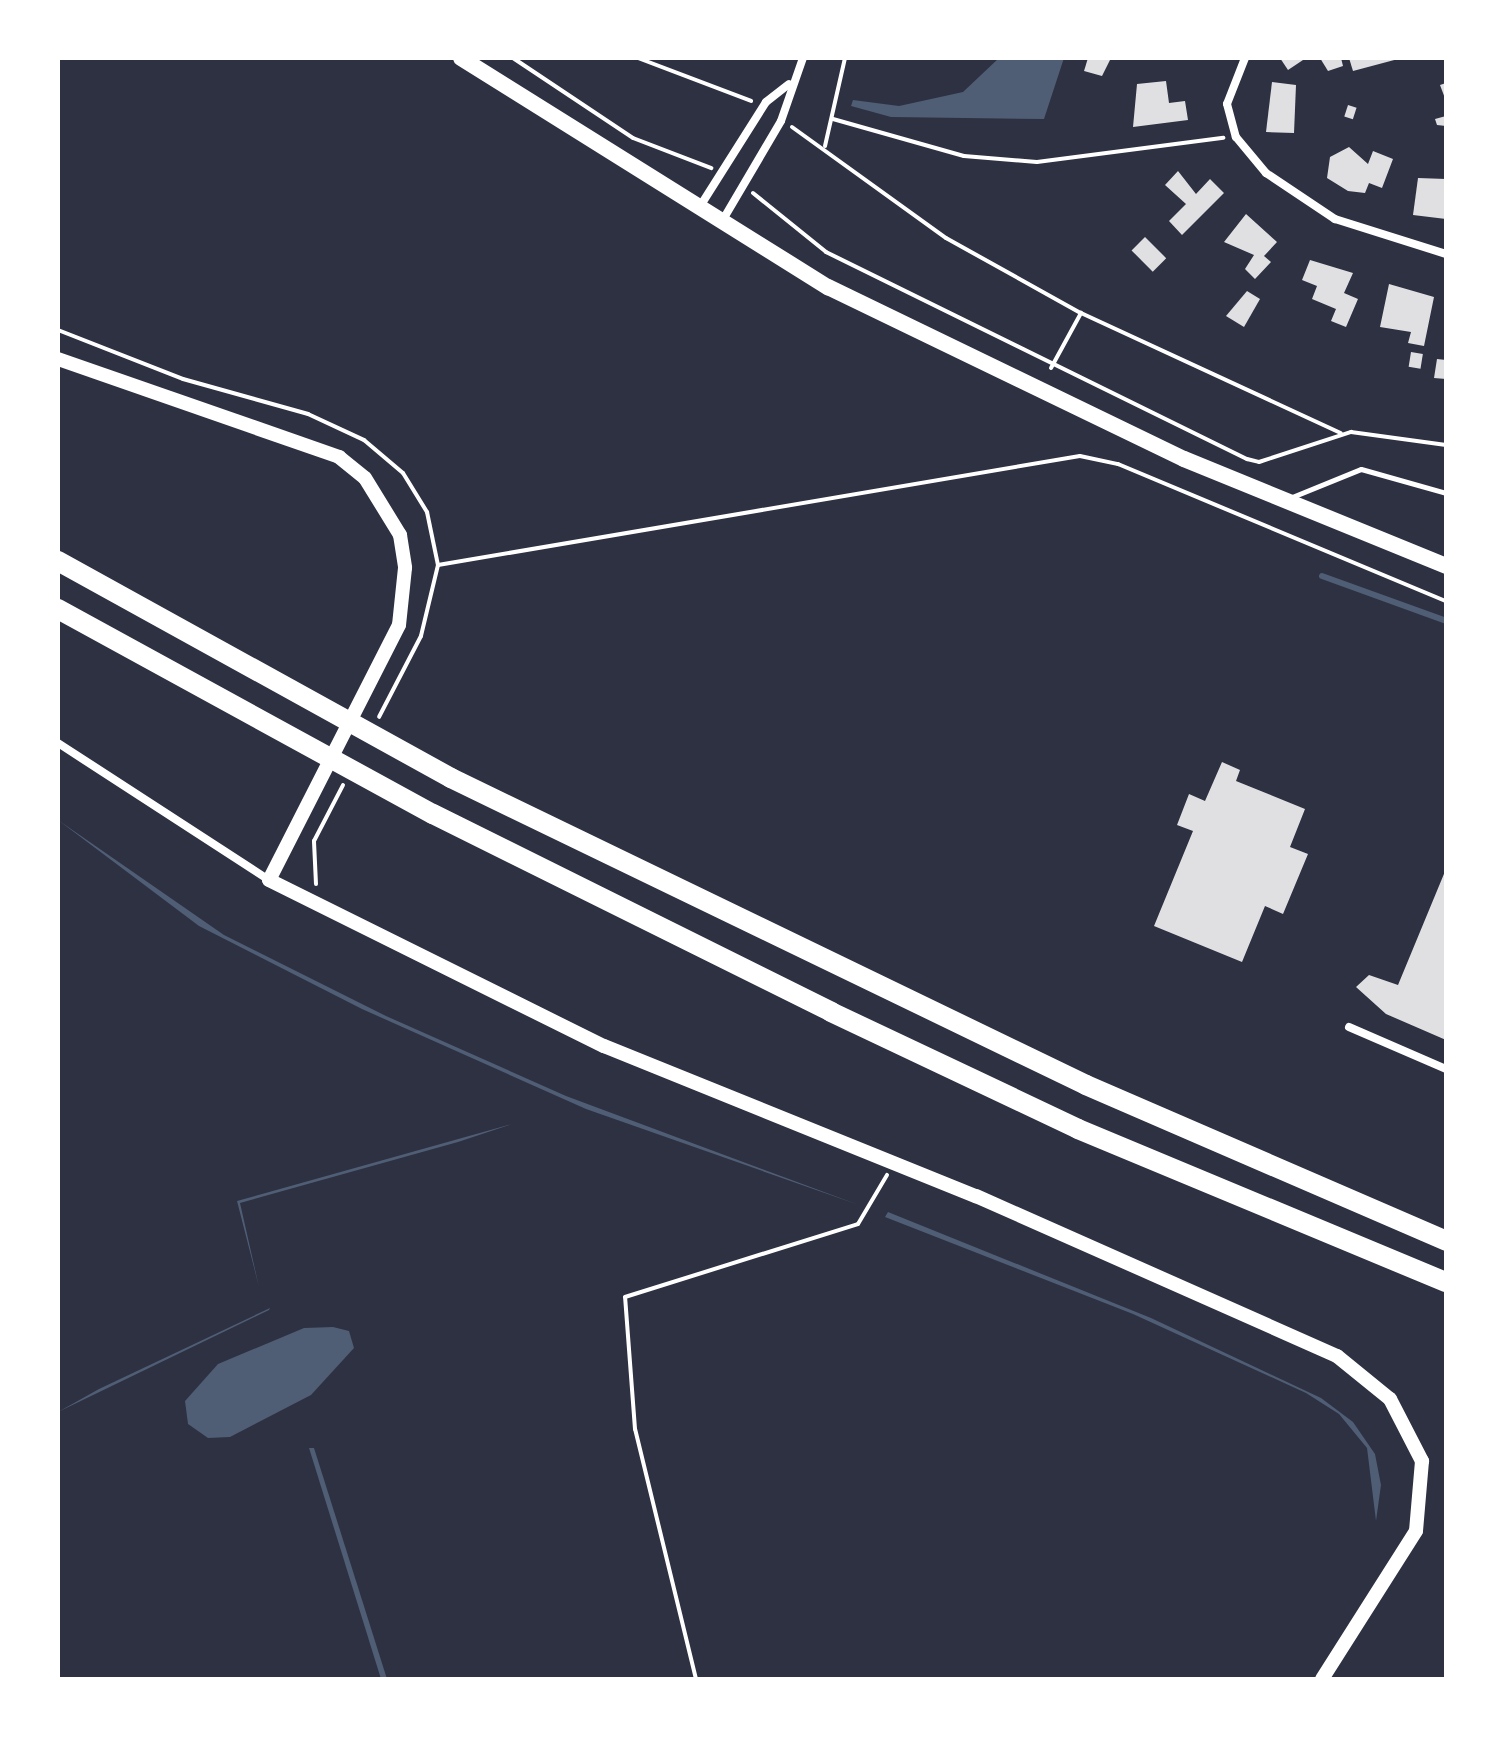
<!DOCTYPE html>
<style>
body{margin:0}
#map{position:relative;width:1504px;height:1737px;overflow:hidden;background:#2d3142;font-family:"Asap Condensed",sans-serif}
div>[style]{position:absolute}
.water>*{inset:0;background:#4f5d75}
.stream>*{height:6px;margin:-3px;padding:0 3px;transform-origin:3px;border-radius:3px;background:#4f5d75}
.building>*{inset:0;background:#e0e0e3;transform-origin:0 0}
.path>*{height:4px;margin:-2px;padding:0 2px;transform-origin:2px;border-radius:2px;background:#fff}
.service>*{height:5px;margin:-2.5px;padding:0 2.5px;transform-origin:2.5px;border-radius:2.5px;background:#fff}
.minor>*{height:8px;margin:-4px;padding:0 4px;transform-origin:4px;border-radius:4px;background:#fff}
.tertiary>*{height:14px;margin:-7px;padding:0 7px;transform-origin:7px;border-radius:7px;background:#fff}
.secondary>*{height:16px;margin:-8px;padding:0 8px;transform-origin:8px;border-radius:8px;background:#fff}
.motorway>*{height:20px;margin:-10px;padding:0 10px;transform-origin:10px;border-radius:10px;background:#fff}
span{translate:-50% -50%;white-space:nowrap;text-align:center;line-height:1.15;-webkit-text-stroke:8px #fff;paint-order:stroke}
.frame{position:absolute;inset:0;border:60px solid #fff;pointer-events:none}
</style>
<div id="map">
<div class="water">
<i style="clip-path:polygon(999px 58px,1064px 58px,1044px 119px,891px 117px,851px 106px,853px 100px,899px 106px,963px 92px)"></i>
<i style="clip-path:polygon(58px 820px,224px 935px,386px 1016px,566px 1096px,859px 1205px,586px 1109px,362px 1009px,199px 926px)"></i>
<i style="clip-path:polygon(512px 1124px,458px 1142px,240px 1203px,259px 1287px,237px 1201px)"></i>
<i style="clip-path:polygon(888px 1212px,1151px 1318px,1321px 1398px,1353px 1422px,1375px 1454px,1381px 1485px,1376px 1521px,1367px 1448px,1339px 1414px,1306px 1393px,1133px 1314px,885px 1217px)"></i>
<i style="clip-path:polygon(270px 1308px,269px 1310px,58px 1412px,99px 1389px)"></i>
<i style="clip-path:polygon(333px 1327px,349px 1331px,354px 1348px,311px 1395px,230px 1437px,208px 1438px,188px 1424px,185px 1401px,218px 1364px,304px 1328px)"></i>
<i style="clip-path:polygon(309px 1448px,314px 1448px,387px 1679px,381px 1679px)"></i>
</div>
<div class="stream">
<i style="left:1322px;top:576px;width:132px;rotate:19.9deg"></i>
</div>
<div class="building">
<i style="clip-path:polygon(1088px 58px,1111px 58px,1102px 76px,1084px 71px)"></i>
<i style="clip-path:polygon(1280px 58px,1306px 58px,1288px 70px)"></i>
<i style="clip-path:polygon(1320px 58px,1341px 58px,1343px 66px,1328px 71px)"></i>
<i style="clip-path:polygon(1349px 58px,1398px 58px,1398px 59px,1353px 71px)"></i>
<i style="clip-path:polygon(1166px 81px,1169px 103px,1185px 101px,1188px 120px,1133px 127px,1137px 84px)"></i>
<i style="clip-path:polygon(1272px 82px,1296px 85px,1294px 133px,1266px 132px)"></i>
<i style="clip-path:polygon(1446px 83px,1446px 101px,1440px 85px)"></i>
<i style="left:1348px;top:105px;width:9px;height:12px;rotate:18deg"></i>
<i style="clip-path:polygon(1446px 116px,1446px 126px,1437px 125px,1435px 119px)"></i>
<i style="clip-path:polygon(1349px 147px,1368px 164px,1373px 151px,1393px 159px,1382px 188px,1369px 183px,1365px 193px,1348px 191px,1327px 178px,1330px 157px)"></i>
<i style="clip-path:polygon(1178px 171px,1196px 194px,1210px 179px,1224px 193px,1182px 235px,1169px 221px,1186px 204px,1165px 185px)"></i>
<i style="clip-path:polygon(1418px 178px,1446px 179px,1446px 219px,1413px 215px)"></i>
<i style="clip-path:polygon(1246px 214px,1277px 242px,1264px 256px,1271px 262px,1255px 279px,1245px 269px,1254px 255px,1224px 242px)"></i>
<i style="left:1145px;top:237px;width:30px;height:19px;rotate:45deg"></i>
<i style="clip-path:polygon(1310px 260px,1353px 273px,1344px 293px,1358px 299px,1346px 327px,1331px 321px,1336px 309px,1312px 299px,1317px 286px,1302px 280px)"></i>
<i style="clip-path:polygon(1389px 284px,1434px 297px,1424px 346px,1408px 343px,1411px 332px,1380px 327px)"></i>
<i style="clip-path:polygon(1247px 291px,1260px 299px,1244px 327px,1226px 316px)"></i>
<i style="left:1411px;top:352px;width:12px;height:15px;rotate:9deg"></i>
<i style="clip-path:polygon(1437px 359px,1446px 360px,1446px 379px,1434px 378px)"></i>
<i style="clip-path:polygon(1222px 762px,1240px 770px,1236px 781px,1305px 809px,1290px 847px,1308px 854px,1283px 914px,1265px 906px,1242px 962px,1154px 926px,1193px 831px,1177px 825px,1189px 794px,1205px 801px)"></i>
<i style="clip-path:polygon(1446px 869px,1446px 1040px,1386px 1014px,1356px 987px,1369px 975px,1398px 985px)"></i>
</div>
<div class="path">
<i style="left:513px;top:58px;width:144px;rotate:33.7deg"></i>
<i style="left:633px;top:138px;width:84px;rotate:21deg"></i>
<i style="left:638px;top:58px;width:121px;rotate:20.8deg"></i>
<i style="left:833px;top:119px;width:136px;rotate:15.8deg"></i>
<i style="left:964px;top:156px;width:73px;rotate:4.7deg"></i>
<i style="left:1037px;top:162px;width:188px;rotate:-7.4deg"></i>
<i style="left:792px;top:127px;width:190px;rotate:35.8deg"></i>
<i style="left:946px;top:238px;width:154px;rotate:29.1deg"></i>
<i style="left:825px;top:146px;width:90px;rotate:-77.2deg"></i>
<i style="left:753px;top:193px;width:94px;rotate:38.9deg"></i>
<i style="left:826px;top:252px;width:469px;rotate:26.2deg"></i>
<i style="left:1247px;top:459px;width:12px;rotate:14deg"></i>
<i style="left:1259px;top:462px;width:97px;rotate:-18.1deg"></i>
<i style="left:1351px;top:432px;width:96px;rotate:7.8deg"></i>
<i style="left:58px;top:330px;width:134px;rotate:21.4deg"></i>
<i style="left:183px;top:379px;width:130px;rotate:15.6deg"></i>
<i style="left:308px;top:414px;width:62px;rotate:24.9deg"></i>
<i style="left:364px;top:440px;width:51px;rotate:40.2deg"></i>
<i style="left:403px;top:473px;width:46px;rotate:58.4deg"></i>
<i style="left:427px;top:512px;width:54px;rotate:78.3deg"></i>
<i style="left:438px;top:565px;width:73px;rotate:103.5deg"></i>
<i style="left:421px;top:636px;width:91px;rotate:117.4deg"></i>
<i style="left:1051px;top:368px;width:63px;rotate:-61.4deg"></i>
<i style="left:1081px;top:313px;width:286px;rotate:24.8deg"></i>
<i style="left:438px;top:565px;width:651px;rotate:-9.64deg"></i>
<i style="left:1080px;top:456px;width:39px;rotate:12deg"></i>
<i style="left:1118px;top:464px;width:355px;rotate:22.7deg"></i>
<i style="left:316px;top:884px;width:43px;rotate:-92.7deg"></i>
<i style="left:314px;top:841px;width:63px;rotate:-62.6deg"></i>
<i style="left:696px;top:1679px;width:257px;rotate:-103.7deg"></i>
<i style="left:635px;top:1429px;width:132px;rotate:-94.3deg"></i>
<i style="left:625px;top:1297px;width:244px;rotate:-17.4deg"></i>
<i style="left:858px;top:1224px;width:57px;rotate:-59.4deg"></i>
</div>
<div class="service">
<i style="left:1292px;top:497px;width:74px;rotate:-22.1deg"></i>
<i style="left:1361px;top:469px;width:88px;rotate:15.8deg"></i>
</div>
<div class="minor">
<i style="left:1245px;top:58px;width:49px;rotate:111.4deg"></i>
<i style="left:1227px;top:104px;width:34px;rotate:75deg"></i>
<i style="left:1236px;top:137px;width:47px;rotate:50.2deg"></i>
<i style="left:1266px;top:173px;width:83px;rotate:33.7deg"></i>
<i style="left:1335px;top:219px;width:116px;rotate:17.5deg"></i>
<i style="left:699px;top:208px;width:125px;rotate:-57.7deg"></i>
<i style="left:766px;top:102px;width:29px;rotate:-38deg"></i>
<i style="left:721px;top:223px;width:118px;rotate:-59.5deg"></i>
<i style="left:781px;top:121px;width:67px;rotate:-70.8deg"></i>
<i style="left:58px;top:743px;width:252px;rotate:33deg"></i>
<i style="left:1349px;top:1027px;width:106px;rotate:23.4deg"></i>
</div>
<div class="tertiary">
<i style="left:58px;top:359px;width:298px;rotate:19.2deg"></i>
<i style="left:339px;top:457px;width:33px;rotate:39deg"></i>
<i style="left:365px;top:478px;width:67px;rotate:58.4deg"></i>
<i style="left:400px;top:535px;width:33px;rotate:81deg"></i>
<i style="left:405px;top:568px;width:57px;rotate:96deg"></i>
<i style="left:399px;top:625px;width:286px;rotate:117deg"></i>
<i style="left:269px;top:880px;width:374px;rotate:26.4deg"></i>
<i style="left:604px;top:1046px;width:401px;rotate:22deg"></i>
<i style="left:976px;top:1196px;width:395px;rotate:23.9deg"></i>
<i style="left:1337px;top:1356px;width:68px;rotate:39.1deg"></i>
<i style="left:1390px;top:1399px;width:70px;rotate:62.7deg"></i>
<i style="left:1422px;top:1461px;width:70px;rotate:94.9deg"></i>
<i style="left:1416px;top:1531px;width:175px;rotate:122.4deg"></i>
</div>
<div class="secondary">
<i style="left:461px;top:58px;width:433px;rotate:32deg"></i>
<i style="left:828px;top:287px;width:395px;rotate:25.8deg"></i>
<i style="left:1184px;top:459px;width:283px;rotate:22.2deg"></i>
</div>
<div class="motorway">
<i style="left:58px;top:561px;width:449px;rotate:28.9deg"></i>
<i style="left:451px;top:778px;width:705px;rotate:25.8deg"></i>
<i style="left:1086px;top:1085px;width:392px;rotate:23.4deg"></i>
<i style="left:58px;top:609px;width:427px;rotate:28.7deg"></i>
<i style="left:433px;top:814px;width:445px;rotate:26.4deg"></i>
<i style="left:831px;top:1012px;width:273px;rotate:25.3deg"></i>
<i style="left:1078px;top:1129px;width:399px;rotate:22.6deg"></i>
</div>
<div class="frame"></div>
</div>
